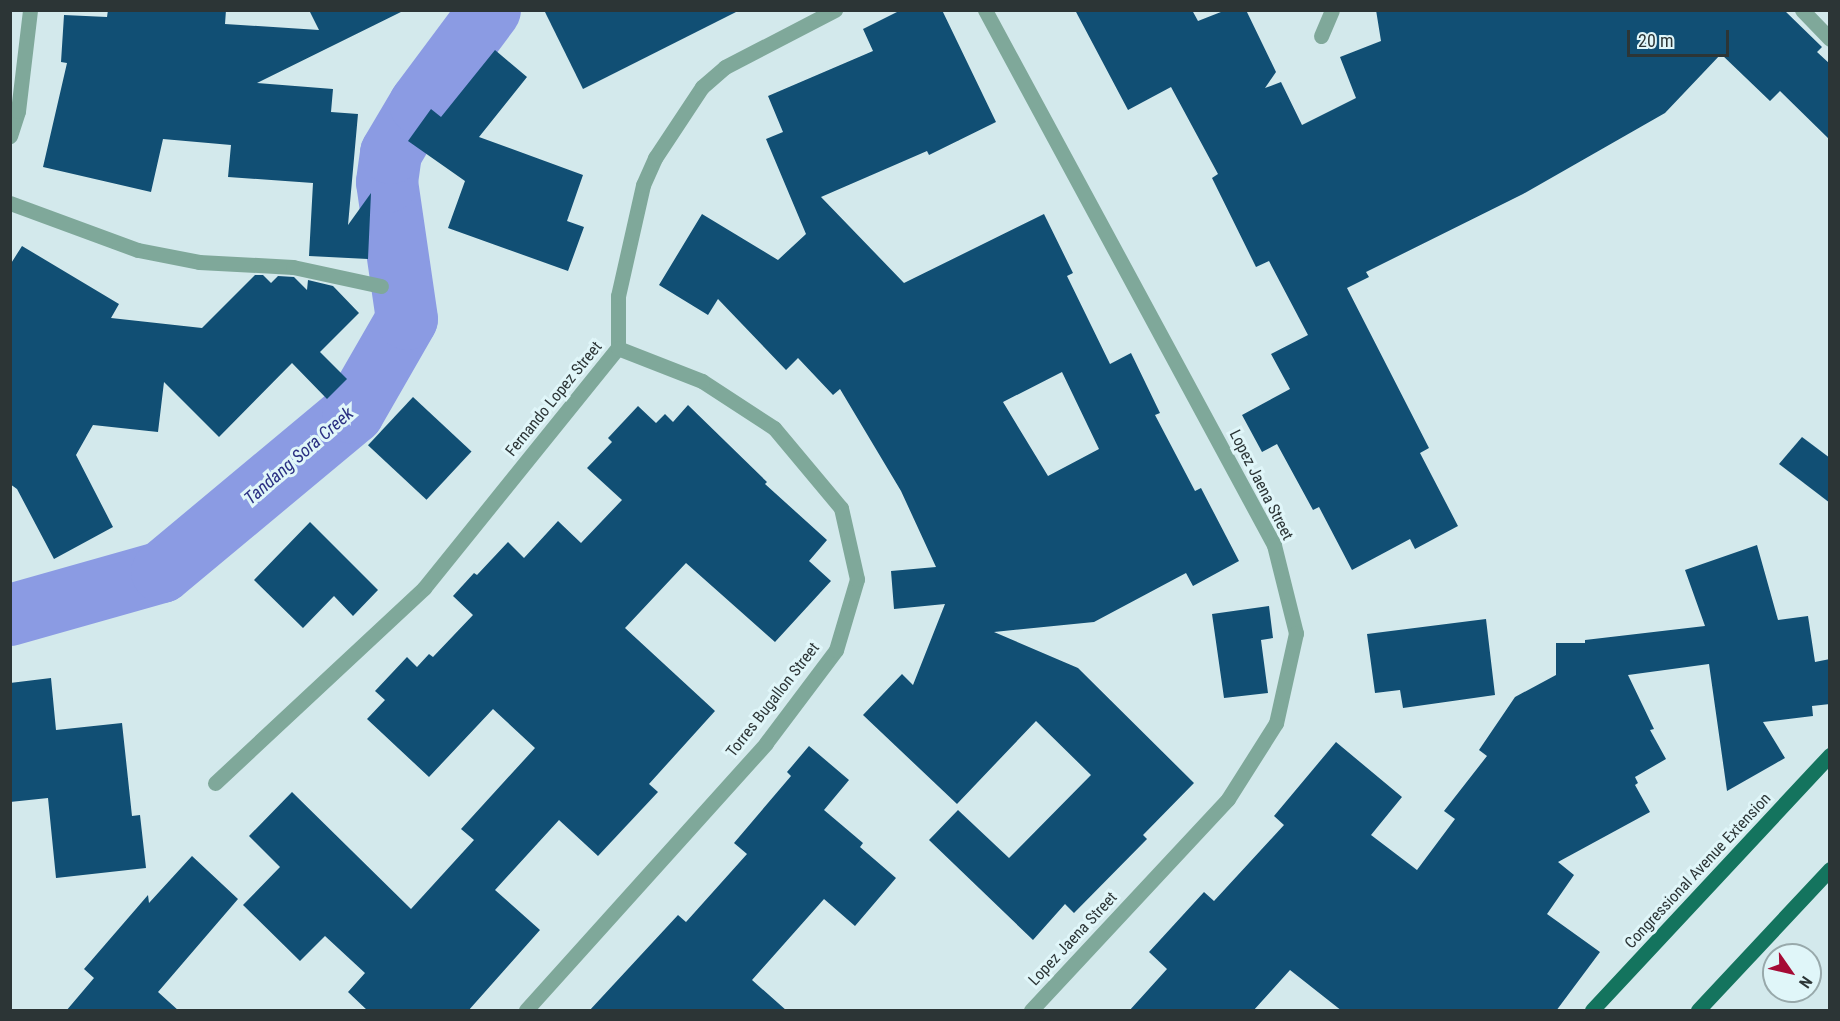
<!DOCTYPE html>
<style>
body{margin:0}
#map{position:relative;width:1840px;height:1021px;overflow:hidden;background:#d3e9ec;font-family:"Roboto Condensed",sans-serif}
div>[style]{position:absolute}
.river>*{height:62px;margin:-31px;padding:0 31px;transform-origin:31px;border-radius:31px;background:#8b9be3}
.building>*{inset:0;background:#114f74;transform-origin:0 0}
.street>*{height:15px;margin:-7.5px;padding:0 7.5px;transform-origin:7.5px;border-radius:7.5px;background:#7fa89a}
.primary>*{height:15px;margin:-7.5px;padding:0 7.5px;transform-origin:7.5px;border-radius:7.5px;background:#14745e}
span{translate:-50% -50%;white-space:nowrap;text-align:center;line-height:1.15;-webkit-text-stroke:6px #e0f6f9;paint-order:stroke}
.street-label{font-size:16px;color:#2c3536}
.water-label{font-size:18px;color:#2b3183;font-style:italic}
.frame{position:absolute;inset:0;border:12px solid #2c3536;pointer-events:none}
.north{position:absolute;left:1762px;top:943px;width:60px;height:60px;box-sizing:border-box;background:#e0f6f9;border:2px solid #98a9ab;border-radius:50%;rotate:124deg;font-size:16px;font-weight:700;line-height:24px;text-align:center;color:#2c3536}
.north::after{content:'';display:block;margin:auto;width:21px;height:27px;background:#a50b35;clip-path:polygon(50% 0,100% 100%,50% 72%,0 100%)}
.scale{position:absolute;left:1627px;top:30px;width:102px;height:27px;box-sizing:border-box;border:3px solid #2c3536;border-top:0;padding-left:8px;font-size:18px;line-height:21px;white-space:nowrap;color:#2c3536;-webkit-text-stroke:4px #e0f6f9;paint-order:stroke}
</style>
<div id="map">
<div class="river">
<i style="left:10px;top:615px;width:158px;rotate:-15.8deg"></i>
<i style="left:162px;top:572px;width:249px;rotate:-39.8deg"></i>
<i style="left:353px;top:413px;width:108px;rotate:-60.1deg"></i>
<i style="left:407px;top:319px;width:138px;rotate:-98.3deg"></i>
<i style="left:387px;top:182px;width:29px;rotate:-82deg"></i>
<i style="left:391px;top:153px;width:57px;rotate:-59.4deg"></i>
<i style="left:420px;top:104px;width:117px;rotate:-53.3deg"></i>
</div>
<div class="building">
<i style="clip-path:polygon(108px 10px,226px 10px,225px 24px,319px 30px,309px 10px,405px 10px,257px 83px,333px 89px,331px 112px,358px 114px,348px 225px,371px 193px,368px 259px,309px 256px,313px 183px,228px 177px,231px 145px,163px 139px,151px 192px,43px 167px,67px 63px,61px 62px,64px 15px,107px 17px)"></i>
<i style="clip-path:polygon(544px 10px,740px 10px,583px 89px)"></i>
<i style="clip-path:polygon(evenodd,901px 10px,942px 10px,996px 122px,929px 155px,927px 151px,821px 197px,904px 283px,1044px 214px,1073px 273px,1067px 276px,1110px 364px,1131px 353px,1160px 413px,1155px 415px,1195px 491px,1201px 488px,1239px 561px,1193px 586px,1186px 573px,1094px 622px,994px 632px,1078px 668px,1194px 783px,1143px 835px,1147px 839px,1074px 913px,1065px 904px,1033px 940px,929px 840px,958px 810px,1009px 858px,1091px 775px,1036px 721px,957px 804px,863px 715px,902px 674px,913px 685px,945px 604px,894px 609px,891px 571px,936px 567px,901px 491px,840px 389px,833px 395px,798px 358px,786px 370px,718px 299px,708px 315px,659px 285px,702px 214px,778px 260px,806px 234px,766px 139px,783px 132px,768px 96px,873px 51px,863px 29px,901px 10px,1062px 372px,1099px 449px,1048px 476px,1003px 402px,1062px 372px)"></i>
<i style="clip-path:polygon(1075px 10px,1192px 10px,1198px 21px,1226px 10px,1246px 10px,1276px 72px,1265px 88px,1281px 82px,1302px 125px,1356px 98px,1340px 57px,1381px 41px,1376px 10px,1784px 10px,1822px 47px,1817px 52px,1830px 64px,1830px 140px,1780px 91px,1770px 101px,1721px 54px,1665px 113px,1523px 194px,1366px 272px,1369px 277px,1347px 288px,1429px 448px,1420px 453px,1458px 526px,1415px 549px,1410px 539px,1352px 570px,1319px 507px,1313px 510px,1277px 444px,1262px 452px,1242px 415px,1290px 389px,1271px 354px,1308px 335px,1269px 261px,1256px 267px,1212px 178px,1218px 174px,1171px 87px,1128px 110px)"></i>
<i style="clip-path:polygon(495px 50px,527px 77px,479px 137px,583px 175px,567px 221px,584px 227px,568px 271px,448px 228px,465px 181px,408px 141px,431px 109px,441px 117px)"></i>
<i style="clip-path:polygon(22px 246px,119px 304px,111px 318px,202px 328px,255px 275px,263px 275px,271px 283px,278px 276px,294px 277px,307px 290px,308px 280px,333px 286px,359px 313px,320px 352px,347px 379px,327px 399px,292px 363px,219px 437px,164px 382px,158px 432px,93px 425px,76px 455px,113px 527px,54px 559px,17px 489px,10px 484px,10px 265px)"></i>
<i style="left:413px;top:397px;width:80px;height:66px;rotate:43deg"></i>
<i style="clip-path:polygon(688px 405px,767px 482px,765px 484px,827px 540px,809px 561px,831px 581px,775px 642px,686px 563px,625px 628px,715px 711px,649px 784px,658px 792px,598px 856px,559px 820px,495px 890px,540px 930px,468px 1011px,368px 1011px,348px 992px,365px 973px,325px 936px,300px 961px,243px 905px,280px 867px,249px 836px,292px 792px,411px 909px,474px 840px,461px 829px,535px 748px,493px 709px,429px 777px,367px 719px,385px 700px,375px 691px,407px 657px,417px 667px,429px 654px,433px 657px,473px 615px,453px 596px,474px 573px,477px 575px,508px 542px,524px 558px,558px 521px,581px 543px,622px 500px,587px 468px,612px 442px,608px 438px,638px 406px,656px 423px,665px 414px,673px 422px)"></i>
<i style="clip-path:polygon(1802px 437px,1830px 458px,1830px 503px,1779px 464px)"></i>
<i style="clip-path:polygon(310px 522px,378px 590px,353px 616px,334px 596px,303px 628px,254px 580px)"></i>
<i style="clip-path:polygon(1757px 545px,1778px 620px,1808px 616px,1815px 662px,1830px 659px,1830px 704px,1812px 706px,1813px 716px,1763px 722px,1785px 758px,1727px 791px,1709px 664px,1628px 675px,1654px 729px,1650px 730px,1666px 759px,1635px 777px,1638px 783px,1635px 785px,1650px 812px,1558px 862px,1574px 875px,1547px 914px,1600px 952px,1556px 1011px,1342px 1011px,1290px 970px,1253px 1011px,1129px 1011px,1167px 969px,1149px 952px,1204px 892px,1214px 901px,1284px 825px,1274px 816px,1336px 742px,1402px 797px,1371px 835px,1417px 870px,1455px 819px,1444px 811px,1487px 756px,1479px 750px,1515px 697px,1556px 675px,1556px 643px,1585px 643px,1585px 640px,1705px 626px,1685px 570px)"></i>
<i style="clip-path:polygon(1269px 606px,1273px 638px,1261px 640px,1268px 693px,1224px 698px,1212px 614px)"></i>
<i style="clip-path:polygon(1486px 619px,1495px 695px,1403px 708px,1400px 690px,1375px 693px,1367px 634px)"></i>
<i style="clip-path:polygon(51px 678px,56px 730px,122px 723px,132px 816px,140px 815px,146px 868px,56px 878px,48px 798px,10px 802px,10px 683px)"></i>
<i style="clip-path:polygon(809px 746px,849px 780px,824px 810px,863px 843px,860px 847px,896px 878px,855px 926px,824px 899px,752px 980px,787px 1011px,589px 1011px,678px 915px,686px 922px,747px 854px,734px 843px,791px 776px,787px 772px)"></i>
<i style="clip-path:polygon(192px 856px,238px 899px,158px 992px,179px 1011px,66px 1011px,94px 978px,84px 969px,148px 895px,149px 903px)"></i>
</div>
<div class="street">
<i style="left:985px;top:10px;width:608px;rotate:61.62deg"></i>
<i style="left:1274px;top:545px;width:91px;rotate:76deg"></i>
<i style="left:1296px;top:633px;width:92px;rotate:102.5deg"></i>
<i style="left:1276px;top:723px;width:90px;rotate:122.3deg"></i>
<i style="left:1228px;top:799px;width:289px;rotate:133deg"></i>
<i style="left:1802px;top:10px;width:40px;rotate:46deg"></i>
<i style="left:1321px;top:36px;width:28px;rotate:-67deg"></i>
<i style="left:10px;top:136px;width:26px;rotate:-72deg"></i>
<i style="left:18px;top:111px;width:102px;rotate:-83.2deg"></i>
<i style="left:10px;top:203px;width:136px;rotate:20.2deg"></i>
<i style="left:138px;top:250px;width:62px;rotate:11.1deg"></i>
<i style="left:199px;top:262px;width:94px;rotate:3deg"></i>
<i style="left:293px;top:267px;width:90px;rotate:12.2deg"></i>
<i style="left:215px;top:783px;width:286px;rotate:-43deg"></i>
<i style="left:424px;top:588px;width:309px;rotate:-51.1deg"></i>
<i style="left:618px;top:348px;width:52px;rotate:-90deg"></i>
<i style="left:618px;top:296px;width:114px;rotate:-77.3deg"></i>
<i style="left:643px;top:185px;width:30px;rotate:-66deg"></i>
<i style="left:655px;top:158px;width:85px;rotate:-56.5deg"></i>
<i style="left:702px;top:87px;width:30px;rotate:-41deg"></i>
<i style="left:725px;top:67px;width:124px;rotate:-27.4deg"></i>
<i style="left:526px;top:1010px;width:359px;rotate:-48deg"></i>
<i style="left:766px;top:743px;width:116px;rotate:-53deg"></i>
<i style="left:836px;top:650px;width:74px;rotate:-73.5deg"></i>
<i style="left:857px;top:579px;width:73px;rotate:-102.7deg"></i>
<i style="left:841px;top:508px;width:104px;rotate:-129.9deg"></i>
<i style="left:774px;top:428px;width:86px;rotate:-146.9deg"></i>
<i style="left:702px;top:381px;width:90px;rotate:-158.6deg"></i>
</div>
<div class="primary">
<i style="left:1592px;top:1010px;width:349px;rotate:-47deg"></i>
<i style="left:1698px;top:1010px;width:193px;rotate:-46.9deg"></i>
</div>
<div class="street-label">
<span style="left:554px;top:399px;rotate:-51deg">Fernando Lopez Street</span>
<span style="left:1261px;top:485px;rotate:63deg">Lopez Jaena Street</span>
<span style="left:773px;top:700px;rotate:-52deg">Torres Bugallon Street</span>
<span style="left:1698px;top:871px;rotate:-47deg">Congressional Avenue Extension</span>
<span style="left:1073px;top:939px;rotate:-47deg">Lopez Jaena Street</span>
</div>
<div class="water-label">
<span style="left:299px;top:456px;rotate:-41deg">Tandang Sora Creek</span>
</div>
<div class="frame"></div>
<div class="north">N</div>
<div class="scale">20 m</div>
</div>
